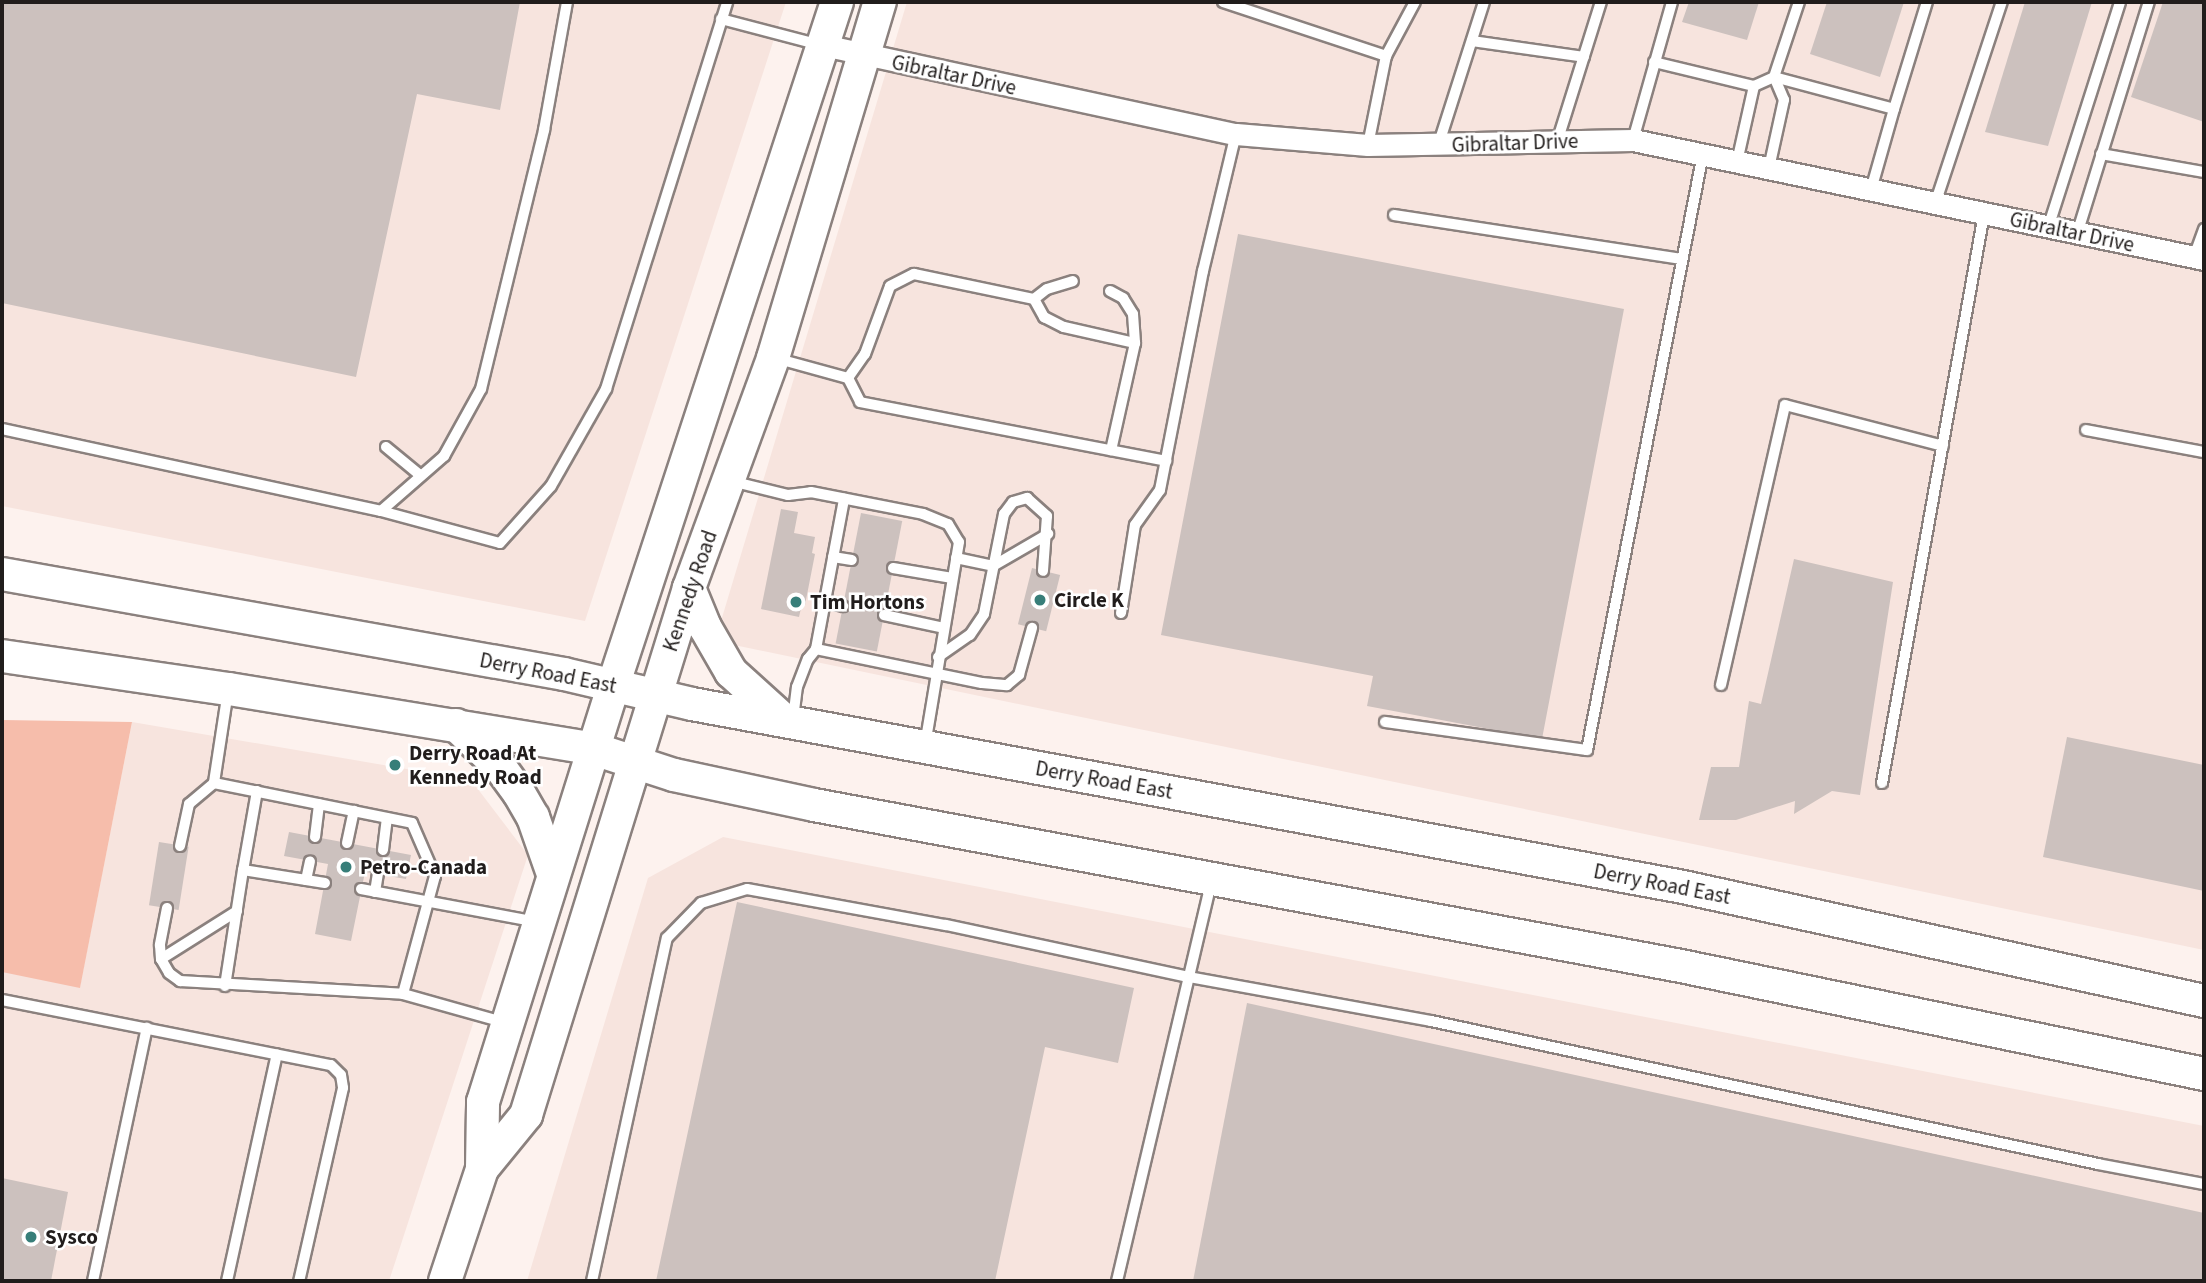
<!DOCTYPE html>
<style>
body{margin:0}
#map{position:relative;width:2206px;height:1283px;overflow:hidden;background:#fdf2ee;font-family:"Source Sans 3",sans-serif}
div>[style]{position:absolute}
.built>*{inset:0;background:#f7e4de}
.green>*{inset:0;background:#f6bdab}
.building>*{inset:0;background:#ccc1be;transform-origin:0 0}
.roads{filter:drop-shadow(2px 0 #8b817e) drop-shadow(-2px 0 #8b817e) drop-shadow(0 2px #8b817e) drop-shadow(0 -2px #8b817e)}
.lane>*{height:10px;margin:-5px;padding:0 5px;transform-origin:5px;border-radius:5px;background:#fff}
.street>*{height:21px;margin:-10.5px;padding:0 10.5px;transform-origin:10.5px;border-radius:10.5px;background:#fff}
.secondary>*{height:32px;margin:-16px;padding:0 16px;transform-origin:16px;border-radius:16px;background:#fff}
.dots>*{width:19px;height:19px;translate:-50% -50%;box-sizing:border-box;border:4px solid #fff;border-radius:50%}
span{translate:-50% -50%;white-space:nowrap;text-align:center;line-height:1.15;-webkit-text-stroke:5px #fff;paint-order:stroke}
.street-label{font-size:21px;color:#211d1c}
.poi-label{font-size:21px;color:#211d1c;font-weight:700}
.left{translate:0 -50%;text-align:left}
.frame{position:absolute;inset:0;border:4px solid #211d1c;pointer-events:none}
</style>
<div id="map">
<div class="built">
<i style="clip-path:polygon(2px 2px,786px 2px,585px 621px,2px 506px)"></i>
<i style="clip-path:polygon(907px 2px,2204px 2px,2204px 950px,715px 641px)"></i>
<i style="clip-path:polygon(132px 722px,471px 780px,528px 855px,389px 1281px,2px 1281px,2px 962px,80px 987px)"></i>
<i style="clip-path:polygon(723px 837px,2204px 1126px,2204px 1281px,527px 1281px,648px 878px)"></i>
</div>
<div class="green">
<i style="clip-path:polygon(2px 720px,132px 722px,80px 988px,2px 972px)"></i>
</div>
<div class="building">
<i style="clip-path:polygon(2px 2px,520px 2px,500px 110px,417px 94px,356px 377px,2px 303px)"></i>
<i style="clip-path:polygon(1689px 2px,1759px 2px,1747px 40px,1682px 22px)"></i>
<i style="clip-path:polygon(1827px 2px,1904px 2px,1880px 77px,1810px 54px)"></i>
<i style="clip-path:polygon(2025px 2px,2092px 2px,2048px 146px,1985px 132px)"></i>
<i style="clip-path:polygon(2163px 2px,2204px 2px,2204px 122px,2131px 97px)"></i>
<i style="clip-path:polygon(1238px 234px,1624px 309px,1542px 739px,1367px 706px,1373px 676px,1161px 635px)"></i>
<i style="clip-path:polygon(781px 509px,798px 512px,794px 533px,815px 537px,812px 553px,815px 554px,805px 605px,802px 604px,799px 617px,761px 609px)"></i>
<i style="left:861px;top:513px;width:42px;height:133px;rotate:11deg"></i>
<i style="clip-path:polygon(1794px 559px,1893px 582px,1860px 795px,1832px 791px,1794px 814px,1795px 801px,1736px 820px,1699px 820px,1711px 767px,1739px 767px,1749px 701px,1761px 704px)"></i>
<i style="left:1032px;top:568px;width:29px;height:58px;rotate:14deg"></i>
<i style="clip-path:polygon(2067px 737px,2204px 765px,2204px 891px,2043px 857px)"></i>
<i style="clip-path:polygon(289px 832px,411px 855px,406px 879px,365px 872px,351px 941px,315px 934px,328px 864px,284px 856px)"></i>
<i style="left:159px;top:842px;width:30px;height:64px;rotate:9deg"></i>
<i style="clip-path:polygon(737px 902px,1134px 988px,1118px 1063px,1045px 1047px,995px 1281px,656px 1281px)"></i>
<i style="clip-path:polygon(1247px 1003px,2204px 1213px,2204px 1281px,1193px 1281px)"></i>
<i style="clip-path:polygon(2px 1178px,68px 1192px,51px 1281px,2px 1281px)"></i>
</div>
<div class="roads">
<div class="lane">
<i style="left:1223px;top:2px;width:172px;rotate:18.3deg"></i>
<i style="left:721px;top:19px;width:102px;rotate:14.7deg"></i>
<i style="left:1472px;top:41px;width:113px;rotate:8.1deg"></i>
<i style="left:1654px;top:62px;width:103px;rotate:13.5deg"></i>
<i style="left:1754px;top:86px;width:22px;rotate:-24deg"></i>
<i style="left:1774px;top:77px;width:79px;rotate:-71.6deg"></i>
<i style="left:1774px;top:77px;width:124px;rotate:14.9deg"></i>
<i style="left:1894px;top:109px;width:84px;rotate:105.9deg"></i>
<i style="left:1894px;top:109px;width:112px;rotate:-72.9deg"></i>
<i style="left:1633px;top:140px;width:143px;rotate:-74.2deg"></i>
<i style="left:1557px;top:142px;width:147px;rotate:-72.6deg"></i>
<i style="left:1368px;top:145px;width:91px;rotate:-78.6deg"></i>
<i style="left:1386px;top:56px;width:61px;rotate:-61.8deg"></i>
<i style="left:1438px;top:146px;width:151px;rotate:-72.3deg"></i>
<i style="left:2101px;top:154px;width:105px;rotate:9.9deg"></i>
<i style="left:1737px;top:162px;width:78px;rotate:-77.4deg"></i>
<i style="left:1769px;top:168px;width:70px;rotate:-77.6deg"></i>
<i style="left:1784px;top:100px;width:25px;rotate:-113deg"></i>
<i style="left:1935px;top:204px;width:213px;rotate:-71.7deg"></i>
<i style="left:1394px;top:215px;width:291px;rotate:8.7deg"></i>
<i style="left:2048px;top:228px;width:237px;rotate:-72.3deg"></i>
<i style="left:2077px;top:234px;width:243px;rotate:-72.8deg"></i>
<i style="left:2194px;top:257px;width:30px;rotate:-70deg"></i>
<i style="left:1110px;top:291px;width:15px;rotate:28deg"></i>
<i style="left:1123px;top:298px;width:19px;rotate:58deg"></i>
<i style="left:1133px;top:314px;width:29px;rotate:86deg"></i>
<i style="left:1135px;top:343px;width:110px;rotate:102.6deg"></i>
<i style="left:1034px;top:299px;width:21px;rotate:61deg"></i>
<i style="left:1044px;top:317px;width:22px;rotate:27deg"></i>
<i style="left:1064px;top:327px;width:73px;rotate:12.7deg"></i>
<i style="left:775px;top:358px;width:76px;rotate:15.3deg"></i>
<i style="left:848px;top:378px;width:27px;rotate:63deg"></i>
<i style="left:860px;top:402px;width:312px;rotate:10.9deg"></i>
<i style="left:848px;top:378px;width:29px;rotate:-55deg"></i>
<i style="left:865px;top:354px;width:72px;rotate:-69.8deg"></i>
<i style="left:890px;top:286px;width:27px;rotate:-27deg"></i>
<i style="left:914px;top:274px;width:123px;rotate:11.8deg"></i>
<i style="left:1034px;top:299px;width:16px;rotate:-38deg"></i>
<i style="left:1047px;top:289px;width:27px;rotate:-17deg"></i>
<i style="left:2px;top:429px;width:388px;rotate:12.2deg"></i>
<i style="left:381px;top:511px;width:84px;rotate:-41.1deg"></i>
<i style="left:444px;top:456px;width:77px;rotate:-61.1deg"></i>
<i style="left:481px;top:389px;width:267px;rotate:-76.3deg"></i>
<i style="left:544px;top:130px;width:130px;rotate:-79.8deg"></i>
<i style="left:2086px;top:430px;width:120px;rotate:10.6deg"></i>
<i style="left:386px;top:447px;width:45px;rotate:39.6deg"></i>
<i style="left:731px;top:481px;width:59px;rotate:13.8deg"></i>
<i style="left:788px;top:495px;width:23px;rotate:-7deg"></i>
<i style="left:811px;top:492px;width:114px;rotate:11.1deg"></i>
<i style="left:923px;top:514px;width:27px;rotate:22deg"></i>
<i style="left:948px;top:524px;width:21px;rotate:59deg"></i>
<i style="left:959px;top:542px;width:206px;rotate:99.5deg"></i>
<i style="left:381px;top:511px;width:123px;rotate:15.1deg"></i>
<i style="left:500px;top:543px;width:76px;rotate:-48.2deg"></i>
<i style="left:551px;top:486px;width:112px;rotate:-60.4deg"></i>
<i style="left:606px;top:389px;width:405px;rotate:-72.6deg"></i>
<i style="left:833px;top:557px;width:19px;rotate:9deg"></i>
<i style="left:956px;top:558px;width:38px;rotate:12deg"></i>
<i style="left:993px;top:566px;width:64px;rotate:-30.2deg"></i>
<i style="left:893px;top:568px;width:60px;rotate:9.6deg"></i>
<i style="left:825px;top:601px;width:19px;rotate:16deg"></i>
<i style="left:1121px;top:613px;width:89px;rotate:-81deg"></i>
<i style="left:1135px;top:525px;width:43px;rotate:-54.5deg"></i>
<i style="left:1160px;top:490px;width:223px;rotate:-78.9deg"></i>
<i style="left:1203px;top:271px;width:141px;rotate:-76.5deg"></i>
<i style="left:884px;top:615px;width:61px;rotate:12.2deg"></i>
<i style="left:816px;top:649px;width:153px;rotate:-79.4deg"></i>
<i style="left:938px;top:657px;width:39px;rotate:-35deg"></i>
<i style="left:970px;top:635px;width:25px;rotate:-56deg"></i>
<i style="left:984px;top:614px;width:102px;rotate:-78.7deg"></i>
<i style="left:1004px;top:514px;width:15px;rotate:-53deg"></i>
<i style="left:1013px;top:502px;width:15px;rotate:-16deg"></i>
<i style="left:1027px;top:498px;width:27px;rotate:42deg"></i>
<i style="left:1047px;top:516px;width:55px;rotate:94.2deg"></i>
<i style="left:1721px;top:685px;width:287px;rotate:-77.1deg"></i>
<i style="left:1785px;top:405px;width:163px;rotate:14.5deg"></i>
<i style="left:228px;top:691px;width:93px;rotate:98.7deg"></i>
<i style="left:214px;top:783px;width:202px;rotate:11.4deg"></i>
<i style="left:412px;top:823px;width:58px;rotate:66.5deg"></i>
<i style="left:435px;top:876px;width:122px;rotate:105.2deg"></i>
<i style="left:403px;top:994px;width:107px;rotate:15.7deg"></i>
<i style="left:793px;top:719px;width:32px;rotate:-83deg"></i>
<i style="left:797px;top:687px;width:30px;rotate:-69deg"></i>
<i style="left:808px;top:659px;width:13px;rotate:-51deg"></i>
<i style="left:816px;top:649px;width:169px;rotate:11.6deg"></i>
<i style="left:982px;top:683px;width:25px;rotate:5deg"></i>
<i style="left:1007px;top:685px;width:16px;rotate:-40deg"></i>
<i style="left:1019px;top:675px;width:49px;rotate:-74.5deg"></i>
<i style="left:1385px;top:722px;width:204px;rotate:7.9deg"></i>
<i style="left:1587px;top:750px;width:607px;rotate:-78.99deg"></i>
<i style="left:1882px;top:783px;width:578px;rotate:-79.84deg"></i>
<i style="left:257px;top:791px;width:80px;rotate:100deg"></i>
<i style="left:243px;top:870px;width:83px;rotate:9deg"></i>
<i style="left:315px;top:837px;width:33px;rotate:-83deg"></i>
<i style="left:347px;top:843px;width:33px;rotate:-78deg"></i>
<i style="left:180px;top:846px;width:43px;rotate:-77.9deg"></i>
<i style="left:189px;top:804px;width:33px;rotate:-40deg"></i>
<i style="left:383px;top:850px;width:32px;rotate:-83deg"></i>
<i style="left:306px;top:880px;width:19px;rotate:-78deg"></i>
<i style="left:361px;top:889px;width:180px;rotate:10.6deg"></i>
<i style="left:375px;top:892px;width:18px;rotate:-81deg"></i>
<i style="left:167px;top:908px;width:38px;rotate:101deg"></i>
<i style="left:160px;top:945px;width:14px;rotate:86deg"></i>
<i style="left:161px;top:959px;width:16px;rotate:60deg"></i>
<i style="left:169px;top:973px;width:14px;rotate:36deg"></i>
<i style="left:180px;top:981px;width:223px;rotate:3.3deg"></i>
<i style="left:161px;top:959px;width:90px;rotate:-32.3deg"></i>
<i style="left:225px;top:986px;width:117px;rotate:-81.2deg"></i>
<i style="left:2px;top:1000px;width:335px;rotate:11.2deg"></i>
<i style="left:331px;top:1065px;width:14px;rotate:45deg"></i>
<i style="left:341px;top:1075px;width:13px;rotate:81deg"></i>
<i style="left:343px;top:1088px;width:198px;rotate:102.8deg"></i>
<i style="left:93px;top:1281px;width:259px;rotate:-78deg"></i>
<i style="left:227px;top:1281px;width:232px;rotate:-77.6deg"></i>
<i style="left:592px;top:1281px;width:351px;rotate:-77.7deg"></i>
<i style="left:667px;top:938px;width:49px;rotate:-45.8deg"></i>
<i style="left:701px;top:903px;width:48px;rotate:-16.9deg"></i>
<i style="left:747px;top:889px;width:202px;rotate:10.3deg"></i>
<i style="left:946px;top:925px;width:249px;rotate:12.1deg"></i>
<i style="left:1189px;top:977px;width:246px;rotate:10.3deg"></i>
<i style="left:1431px;top:1021px;width:682px;rotate:12.1deg"></i>
<i style="left:2098px;top:1164px;width:108px;rotate:10.7deg"></i>
<i style="left:1117px;top:1281px;width:410px;rotate:-76.7deg"></i>
</div>
<div class="street">
<i style="left:823px;top:45px;width:422px;rotate:12.2deg"></i>
<i style="left:1236px;top:134px;width:132px;rotate:4.8deg"></i>
<i style="left:1368px;top:145px;width:265px;rotate:-1.1deg"></i>
<i style="left:1633px;top:140px;width:583px;rotate:11.77deg"></i>
</div>
<div class="secondary">
<i style="left:2px;top:574px;width:571px;rotate:10.09deg"></i>
<i style="left:564px;top:674px;width:131px;rotate:13.2deg"></i>
<i style="left:692px;top:704px;width:1008px;rotate:10.46deg"></i>
<i style="left:1683px;top:887px;width:533px;rotate:12.34deg"></i>
<i style="left:689px;top:588px;width:42px;rotate:67.7deg"></i>
<i style="left:705px;top:627px;width:52px;rotate:60deg"></i>
<i style="left:731px;top:672px;width:72px;rotate:42.2deg"></i>
<i style="left:2px;top:656px;width:229px;rotate:8.3deg"></i>
<i style="left:229px;top:689px;width:370px;rotate:9.3deg"></i>
<i style="left:594px;top:749px;width:84px;rotate:18deg"></i>
<i style="left:674px;top:775px;width:143px;rotate:12.1deg"></i>
<i style="left:814px;top:805px;width:877px;rotate:10.52deg"></i>
<i style="left:1676px;top:965px;width:539px;rotate:11.66deg"></i>
<i style="left:456px;top:725px;width:61px;rotate:43.7deg"></i>
<i style="left:500px;top:767px;width:32px;rotate:54deg"></i>
<i style="left:519px;top:793px;width:28px;rotate:60deg"></i>
<i style="left:533px;top:817px;width:60px;rotate:70.7deg"></i>
<i style="left:482px;top:1169px;width:70px;rotate:-50.8deg"></i>
<i style="left:526px;top:1115px;width:552px;rotate:-72.81deg"></i>
<i style="left:689px;top:588px;width:245px;rotate:-69.9deg"></i>
<i style="left:773px;top:358px;width:372px;rotate:-73.3deg"></i>
<i style="left:445px;top:1281px;width:118px;rotate:-71.7deg"></i>
<i style="left:482px;top:1169px;width:67px;rotate:-89.1deg"></i>
<i style="left:483px;top:1102px;width:436px;rotate:-72.6deg"></i>
<i style="left:613px;top:686px;width:720px;rotate:-71.87deg"></i>
</div>
</div>
<div class="dots">
<i style="left:1040px;top:600px;background:#377e79"></i>
<i style="left:796px;top:602px;background:#377e79"></i>
<i style="left:395px;top:765px;background:#377e79"></i>
<i style="left:346px;top:867px;background:#377e79"></i>
<i style="left:31px;top:1237px;background:#377e79"></i>
</div>
<div class="street-label">
<span style="left:954px;top:75px;rotate:12deg">Gibraltar Drive</span>
<span style="left:1515px;top:143px;rotate:-2deg">Gibraltar Drive</span>
<span style="left:2072px;top:232px;rotate:12deg">Gibraltar Drive</span>
<span style="left:690px;top:591px;rotate:-71deg">Kennedy Road</span>
<span style="left:548px;top:673px;rotate:11deg">Derry Road East</span>
<span style="left:1104px;top:780px;rotate:10deg">Derry Road East</span>
<span style="left:1662px;top:884px;rotate:11deg">Derry Road East</span>
</div>
<div class="poi-label">
<span class="left" style="left:1054px;top:600px">Circle K</span>
<span class="left" style="left:810px;top:602px">Tim Hortons</span>
<span class="left" style="left:409px;top:765px">Derry Road At<br>Kennedy Road</span>
<span class="left" style="left:360px;top:867px">Petro-Canada</span>
<span class="left" style="left:45px;top:1237px">Sysco</span>
</div>
<div class="frame"></div>
</div>
